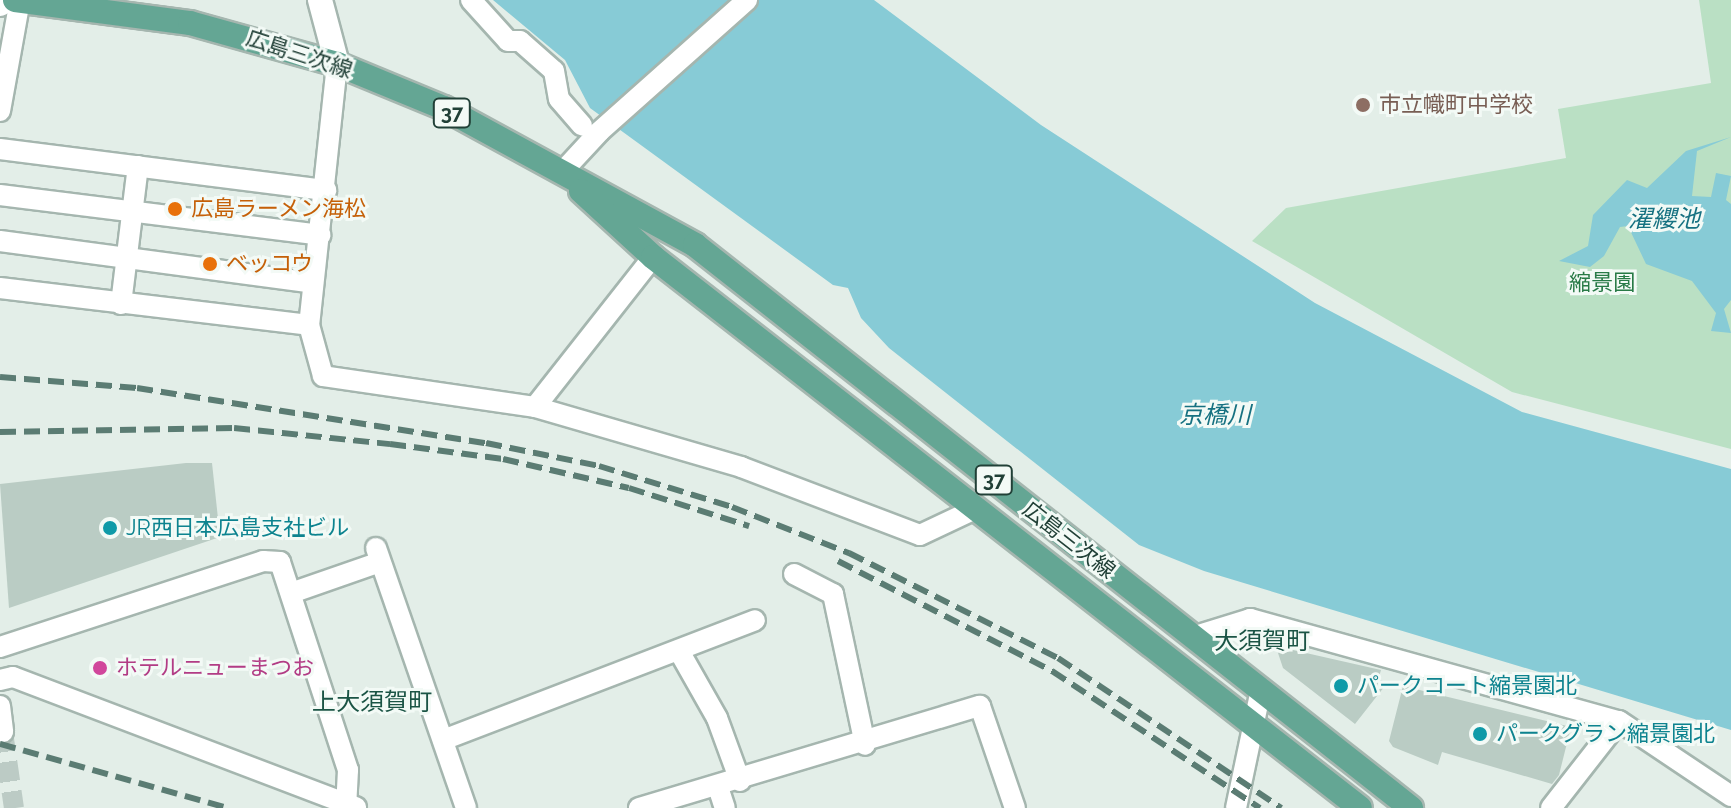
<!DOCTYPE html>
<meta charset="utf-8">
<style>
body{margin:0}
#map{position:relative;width:1731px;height:808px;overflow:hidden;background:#e3eee8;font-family:Raleway,"Noto Sans JP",sans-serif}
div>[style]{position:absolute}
.green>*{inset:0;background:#bae0c4}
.water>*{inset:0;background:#87cbd6}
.building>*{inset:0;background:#baccc4}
.street-tunnel>*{height:20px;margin-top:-10px;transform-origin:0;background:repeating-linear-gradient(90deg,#bccbc5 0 20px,transparent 0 30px)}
.roads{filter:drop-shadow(2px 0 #a5b6af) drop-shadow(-2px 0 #a5b6af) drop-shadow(0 2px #a5b6af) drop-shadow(0 -2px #a5b6af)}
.street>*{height:20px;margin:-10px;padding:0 10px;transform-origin:10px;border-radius:10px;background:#fff}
.secondary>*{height:24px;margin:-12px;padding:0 12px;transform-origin:12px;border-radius:12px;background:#fff}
.primary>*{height:24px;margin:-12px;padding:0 12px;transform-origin:12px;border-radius:12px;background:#64a694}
.rail>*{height:6px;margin-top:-3px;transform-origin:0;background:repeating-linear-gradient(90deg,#5b7c73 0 16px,transparent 0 24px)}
.dots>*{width:22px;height:22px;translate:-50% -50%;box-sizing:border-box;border:4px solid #f3faf6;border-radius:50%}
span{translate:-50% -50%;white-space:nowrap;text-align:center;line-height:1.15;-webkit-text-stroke:6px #f3faf6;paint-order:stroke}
.shield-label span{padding:2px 6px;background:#f3faf6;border:2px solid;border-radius:6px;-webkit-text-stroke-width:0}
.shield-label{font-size:20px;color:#214037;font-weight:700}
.street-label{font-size:22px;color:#214037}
.education-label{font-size:22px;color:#785e54}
.left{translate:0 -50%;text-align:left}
.food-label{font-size:22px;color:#c56008}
.park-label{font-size:22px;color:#287a46}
.culture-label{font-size:22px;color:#0d838f}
.hotel-label{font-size:22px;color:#b23c85}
.water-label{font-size:24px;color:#167181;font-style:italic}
.neighbourhood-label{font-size:24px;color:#1b5445}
</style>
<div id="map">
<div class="green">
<i style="clip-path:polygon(1699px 0,1731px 0,1731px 449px,1512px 392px,1252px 241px,1286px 208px,1566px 158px,1558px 109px,1711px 83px)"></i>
</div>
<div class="water">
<i style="clip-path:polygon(493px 0,874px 0,1041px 125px,1315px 303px,1522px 412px,1731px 469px,1731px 730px,1204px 571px,1139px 545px,889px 348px,861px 318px,848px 288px,833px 285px,590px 108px,565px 60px)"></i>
<i style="clip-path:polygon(1731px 137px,1697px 151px,1692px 196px,1711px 197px,1716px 173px,1731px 176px,1726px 200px,1731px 204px,1731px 300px,1724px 309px,1731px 333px,1711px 331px,1716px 313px,1692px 281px,1646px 264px,1628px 226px,1620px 227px,1604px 256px,1590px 267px,1559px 261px,1588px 246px,1593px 215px,1627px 180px,1647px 188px,1686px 151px)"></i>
</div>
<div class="building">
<i style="clip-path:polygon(186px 463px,212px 463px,220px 537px,9px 608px,0 484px)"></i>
<i style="clip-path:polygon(1284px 648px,1381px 670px,1378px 680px,1388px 682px,1355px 724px,1283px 668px,1278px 653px)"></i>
<i style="clip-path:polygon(1403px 686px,1571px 727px,1559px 775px,1552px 784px,1442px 752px,1438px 765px,1393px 747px,1389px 741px)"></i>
</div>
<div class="street-tunnel">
<i style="left:3px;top:732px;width:77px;rotate:81.8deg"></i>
</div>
<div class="roads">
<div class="street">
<i style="left:471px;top:0;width:55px;rotate:47.9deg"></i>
<i style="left:508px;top:41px;width:12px"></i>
<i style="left:520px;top:41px;width:45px;rotate:41.4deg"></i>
<i style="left:554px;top:71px;width:28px;rotate:80deg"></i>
<i style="left:559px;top:99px;width:35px;rotate:49deg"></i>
<i style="left:337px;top:64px;width:262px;rotate:96.1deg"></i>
<i style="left:309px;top:325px;width:53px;rotate:74.6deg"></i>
<i style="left:323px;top:376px;width:214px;rotate:8.3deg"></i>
<i style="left:535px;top:407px;width:215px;rotate:16.2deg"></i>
<i style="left:741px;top:467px;width:191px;rotate:20.8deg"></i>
<i style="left:920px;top:535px;width:61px;rotate:-25.3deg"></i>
<i style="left:0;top:111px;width:113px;rotate:-79.8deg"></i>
<i style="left:0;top:149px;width:329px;rotate:7.2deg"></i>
<i style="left:563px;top:171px;width:54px;rotate:-47.2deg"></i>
<i style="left:600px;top:131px;width:197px;rotate:-41.7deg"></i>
<i style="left:0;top:195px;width:323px;rotate:7.1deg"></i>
<i style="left:0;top:241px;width:316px;rotate:7.6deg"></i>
<i style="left:0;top:288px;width:311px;rotate:6.8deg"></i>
<i style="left:121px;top:304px;width:139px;rotate:-83deg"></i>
<i style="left:535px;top:407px;width:191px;rotate:-51.8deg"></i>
<i style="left:376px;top:548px;width:275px;rotate:70.9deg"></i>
<i style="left:794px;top:574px;width:44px;rotate:27.1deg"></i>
<i style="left:833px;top:594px;width:154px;rotate:78deg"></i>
<i style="left:291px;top:593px;width:94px;rotate:-19.2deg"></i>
<i style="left:1192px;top:637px;width:61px;rotate:-17.2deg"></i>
<i style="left:1250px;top:619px;width:383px;rotate:15.5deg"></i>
<i style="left:1619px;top:721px;width:135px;rotate:33.8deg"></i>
<i style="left:0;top:647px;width:277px;rotate:-18.1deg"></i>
<i style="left:263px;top:561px;width:17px;rotate:3deg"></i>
<i style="left:280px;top:562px;width:219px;rotate:71.9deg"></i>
<i style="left:348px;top:770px;width:34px;rotate:93deg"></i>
<i style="left:679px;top:651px;width:77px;rotate:60.4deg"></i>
<i style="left:717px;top:718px;width:67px;rotate:69.9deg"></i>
<i style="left:0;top:680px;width:13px;rotate:-13deg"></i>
<i style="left:13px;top:677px;width:367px;rotate:20.8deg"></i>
<i style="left:0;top:706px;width:26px;rotate:83deg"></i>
<i style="left:443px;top:740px;width:334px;rotate:-21deg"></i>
<i style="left:718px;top:787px;width:22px;rotate:72deg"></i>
<i style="left:639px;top:808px;width:356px;rotate:-16.7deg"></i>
<i style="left:980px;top:706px;width:108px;rotate:71.1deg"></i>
<i style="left:1236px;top:808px;width:122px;rotate:-78.1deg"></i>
<i style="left:1551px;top:808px;width:110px;rotate:-52deg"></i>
</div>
<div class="secondary">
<i style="left:320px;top:0;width:66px;rotate:75.1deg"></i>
<i style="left:0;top:4px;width:4px;rotate:-76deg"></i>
</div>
<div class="primary">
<i style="left:15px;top:0;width:177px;rotate:7.5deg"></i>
<i style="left:190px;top:23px;width:153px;rotate:15.6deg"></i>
<i style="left:337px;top:64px;width:116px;rotate:22.4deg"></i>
<i style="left:444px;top:108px;width:286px;rotate:28.6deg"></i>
<i style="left:695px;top:245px;width:911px;rotate:38.18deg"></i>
<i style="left:581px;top:191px;width:98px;rotate:42.5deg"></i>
<i style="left:653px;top:257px;width:896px;rotate:37.93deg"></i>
</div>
</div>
<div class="rail">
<i style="left:0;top:377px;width:137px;rotate:4.6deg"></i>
<i style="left:137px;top:388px;width:353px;rotate:9deg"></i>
<i style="left:486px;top:443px;width:115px;rotate:11.5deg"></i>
<i style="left:599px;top:466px;width:139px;rotate:17.1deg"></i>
<i style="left:732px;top:507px;width:126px;rotate:21.5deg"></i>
<i style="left:849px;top:553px;width:234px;rotate:26.7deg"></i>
<i style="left:1058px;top:658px;width:269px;rotate:33.9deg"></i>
<i style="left:0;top:432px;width:234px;rotate:-1deg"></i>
<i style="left:234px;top:428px;width:157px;rotate:5.9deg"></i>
<i style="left:390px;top:444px;width:114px;rotate:7.6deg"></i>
<i style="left:503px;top:459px;width:129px;rotate:13deg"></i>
<i style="left:629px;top:488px;width:126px;rotate:17.6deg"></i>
<i style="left:838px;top:561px;width:241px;rotate:27.2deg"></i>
<i style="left:1052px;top:671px;width:249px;rotate:33.4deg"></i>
<i style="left:0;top:744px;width:237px;rotate:15.7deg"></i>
</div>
<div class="dots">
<i style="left:1363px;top:105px;background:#8d6e63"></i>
<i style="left:175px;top:209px;background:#e8710a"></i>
<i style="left:210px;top:264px;background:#e8710a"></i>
<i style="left:110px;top:528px;background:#0f9aa8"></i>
<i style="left:100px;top:668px;background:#d1479c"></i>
<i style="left:1341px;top:686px;background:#0f9aa8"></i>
<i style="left:1480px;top:734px;background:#0f9aa8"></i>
</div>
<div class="shield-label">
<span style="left:452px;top:113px">37</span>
<span style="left:994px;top:480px">37</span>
</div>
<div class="street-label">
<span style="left:299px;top:54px;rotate:18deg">広島三次線</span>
<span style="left:1069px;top:540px;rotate:38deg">広島三次線</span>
</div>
<div class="education-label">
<span class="left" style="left:1379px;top:105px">市立幟町中学校</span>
</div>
<div class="food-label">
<span class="left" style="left:191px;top:209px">広島ラーメン海松</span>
<span class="left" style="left:226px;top:264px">ベッコウ</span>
</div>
<div class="park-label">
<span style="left:1602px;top:283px">縮景園</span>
</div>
<div class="culture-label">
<span class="left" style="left:126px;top:528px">JR西日本広島支社ビル</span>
<span class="left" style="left:1357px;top:686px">パークコート縮景園北</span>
<span class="left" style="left:1496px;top:734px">パークグラン縮景園北</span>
</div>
<div class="hotel-label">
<span class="left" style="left:116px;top:668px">ホテルニューまつお</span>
</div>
<div class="water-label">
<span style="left:1664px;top:219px">濯纓池</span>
<span style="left:1215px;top:415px">京橋川</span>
</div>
<div class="neighbourhood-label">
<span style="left:1262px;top:641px">大須賀町</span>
<span style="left:372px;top:702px">上大須賀町</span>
</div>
</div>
